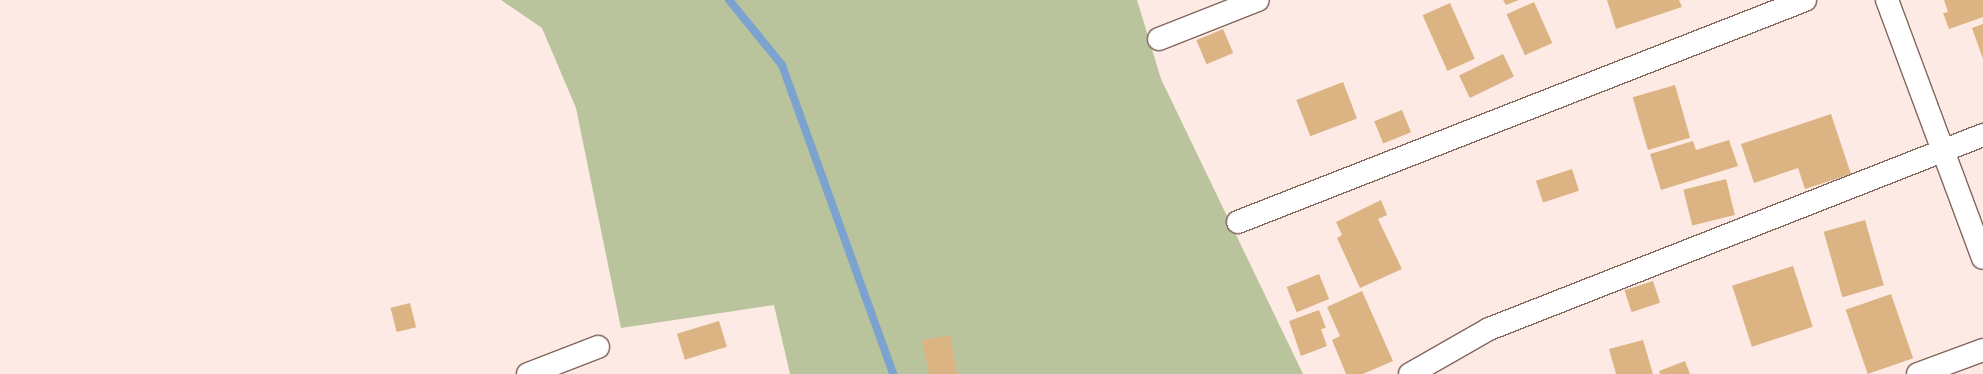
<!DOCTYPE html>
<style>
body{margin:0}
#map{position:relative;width:1983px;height:374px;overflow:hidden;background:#fdeae4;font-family:"Alegreya Sans",sans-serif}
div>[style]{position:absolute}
.green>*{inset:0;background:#b9c49c}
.stream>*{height:8px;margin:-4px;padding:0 4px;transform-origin:4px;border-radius:4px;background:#7ca2cf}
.building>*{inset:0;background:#dcb484;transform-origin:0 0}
.roads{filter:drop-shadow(1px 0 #81665c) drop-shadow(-1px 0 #81665c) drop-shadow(0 1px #81665c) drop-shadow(0 -1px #81665c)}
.minor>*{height:22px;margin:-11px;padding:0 11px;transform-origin:11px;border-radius:11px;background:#fff}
span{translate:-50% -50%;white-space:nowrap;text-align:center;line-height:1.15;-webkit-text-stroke:3px #fdeae4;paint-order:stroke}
</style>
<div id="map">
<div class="green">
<i style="clip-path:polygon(501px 0,1137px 0,1161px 79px,1303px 374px,790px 374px,774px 305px,621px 328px,576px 108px,542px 28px)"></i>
</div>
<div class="stream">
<i style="left:729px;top:0;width:84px;rotate:50.8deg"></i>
<i style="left:782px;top:65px;width:328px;rotate:70.2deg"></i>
</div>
<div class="building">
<i style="clip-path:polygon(1503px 0,1519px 0,1506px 5px)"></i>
<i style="clip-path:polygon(1607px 0,1679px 0,1682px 7px,1616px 29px)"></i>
<i style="clip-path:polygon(1944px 0,1983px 0,1983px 17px,1949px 29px,1943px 13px,1948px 12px)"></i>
<i style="left:1534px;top:2px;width:45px;height:30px;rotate:66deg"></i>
<i style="left:1450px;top:3px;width:61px;height:30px;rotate:66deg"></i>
<i style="clip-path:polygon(1983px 24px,1983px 59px,1972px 28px)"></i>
<i style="left:1223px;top:29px;width:26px;height:29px;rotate:67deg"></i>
<i style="left:1503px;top:54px;width:25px;height:49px;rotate:64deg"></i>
<i style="left:1343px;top:82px;width:39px;height:50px;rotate:69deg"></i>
<i style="left:1675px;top:85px;width:55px;height:44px;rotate:74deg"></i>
<i style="left:1402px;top:110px;width:24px;height:30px;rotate:68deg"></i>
<i style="clip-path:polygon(1831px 114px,1851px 174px,1805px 189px,1798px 168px,1754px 183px,1741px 144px)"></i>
<i style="clip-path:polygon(1729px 140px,1738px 166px,1661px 190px,1650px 154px,1693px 141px,1696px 150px)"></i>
<i style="left:1572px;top:169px;width:23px;height:38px;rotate:72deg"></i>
<i style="left:1726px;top:179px;width:37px;height:44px;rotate:76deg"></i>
<i style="clip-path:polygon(1381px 200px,1387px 215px,1378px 219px,1402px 269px,1360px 288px,1337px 238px,1342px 235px,1336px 222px)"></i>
<i style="left:1865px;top:220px;width:68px;height:43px;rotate:74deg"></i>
<i style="left:1793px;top:266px;width:64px;height:64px;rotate:72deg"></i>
<i style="left:1319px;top:274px;width:27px;height:35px;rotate:68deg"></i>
<i style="left:1653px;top:281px;width:23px;height:30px;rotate:72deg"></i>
<i style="clip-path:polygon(1362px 291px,1393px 361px,1363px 374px,1346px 374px,1332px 340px,1340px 336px,1327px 307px)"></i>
<i style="left:1891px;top:294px;width:68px;height:48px;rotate:71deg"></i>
<i style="left:410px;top:303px;width:25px;height:20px;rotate:76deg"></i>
<i style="clip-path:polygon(1319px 310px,1326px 328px,1321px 329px,1327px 346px,1301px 356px,1289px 321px)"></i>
<i style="left:719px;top:321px;width:27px;height:44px;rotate:73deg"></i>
<i style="clip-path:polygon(950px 335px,957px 374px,929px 374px,922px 340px)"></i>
<i style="clip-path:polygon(1643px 340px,1653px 374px,1616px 374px,1609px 349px)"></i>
<i style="clip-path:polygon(1685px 361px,1690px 374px,1660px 374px,1659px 371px)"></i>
</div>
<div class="roads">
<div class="minor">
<i style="left:1887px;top:0;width:275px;rotate:69.6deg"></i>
<i style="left:1159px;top:39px;width:106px;rotate:-21.5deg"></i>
<i style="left:1238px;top:222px;width:609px;rotate:-21.38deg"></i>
<i style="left:528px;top:374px;width:75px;rotate:-21.1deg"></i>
<i style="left:1410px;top:374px;width:91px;rotate:-29.7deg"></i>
<i style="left:1489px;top:329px;width:531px;rotate:-21.44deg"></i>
<i style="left:1918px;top:374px;width:69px;rotate:-20.3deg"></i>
</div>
</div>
</div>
